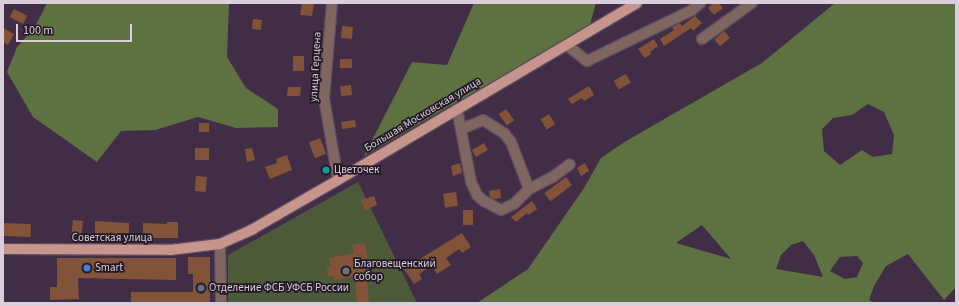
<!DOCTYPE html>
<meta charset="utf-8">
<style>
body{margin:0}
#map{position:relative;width:959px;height:306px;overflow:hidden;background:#422d46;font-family:"Source Sans 3",sans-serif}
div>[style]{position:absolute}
.green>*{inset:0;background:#4c5a3a}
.forest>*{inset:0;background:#5d7141}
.building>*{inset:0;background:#835339;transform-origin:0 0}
.roads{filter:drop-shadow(1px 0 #5d4a61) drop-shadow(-1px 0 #5d4a61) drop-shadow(0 1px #5d4a61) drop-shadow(0 -1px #5d4a61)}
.minor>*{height:10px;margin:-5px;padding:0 5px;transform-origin:5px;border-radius:5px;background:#7f6661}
.major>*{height:10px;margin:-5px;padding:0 5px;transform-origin:5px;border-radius:5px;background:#c7958b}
.dots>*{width:11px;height:11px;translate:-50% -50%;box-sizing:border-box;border:2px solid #231a25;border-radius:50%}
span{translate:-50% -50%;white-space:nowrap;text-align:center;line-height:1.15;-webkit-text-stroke:3.5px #231a25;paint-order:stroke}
.street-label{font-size:11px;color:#dacddc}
.poi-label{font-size:11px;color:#dacddc}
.left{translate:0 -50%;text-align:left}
.frame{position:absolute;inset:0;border:4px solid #dacddc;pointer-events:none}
.scale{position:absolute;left:16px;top:24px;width:116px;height:18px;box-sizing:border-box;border:2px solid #dacddc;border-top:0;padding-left:5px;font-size:12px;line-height:14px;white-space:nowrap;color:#dacddc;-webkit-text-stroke:3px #231a25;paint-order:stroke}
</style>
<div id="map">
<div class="green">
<i style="clip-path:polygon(358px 182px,417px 303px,228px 303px,228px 255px)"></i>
</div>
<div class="forest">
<i style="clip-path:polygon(47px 3px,229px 3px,227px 57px,246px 88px,278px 109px,278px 127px,236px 128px,198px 117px,155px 130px,121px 131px,97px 162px,33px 117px,7px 72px,17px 47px,35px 27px)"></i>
<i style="clip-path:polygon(474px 3px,596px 3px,589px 28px,446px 108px,364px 156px,412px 62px,447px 65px)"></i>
<i style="clip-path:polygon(evenodd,835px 3px,956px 3px,956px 287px,944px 300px,908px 254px,886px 266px,874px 286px,869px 300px,876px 303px,477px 303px,528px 269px,584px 188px,601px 158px,626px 141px,762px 63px,835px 3px,868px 104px,884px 112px,894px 135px,892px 154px,873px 157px,862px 150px,840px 165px,824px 151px,822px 129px,833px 118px,852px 115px,868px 104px,835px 3px,702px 225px,731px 259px,676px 243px,702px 225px,835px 3px,803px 241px,814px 255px,823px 277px,776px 269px,781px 255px,791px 245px,803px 241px,835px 3px,857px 256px,863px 263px,857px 277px,845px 279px,830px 271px,840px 257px,857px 256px)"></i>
</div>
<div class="building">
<i style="clip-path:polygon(302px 3px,314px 3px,312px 16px,300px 15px)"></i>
<i style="clip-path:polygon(713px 3px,719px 3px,723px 8px,714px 15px,708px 8px)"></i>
<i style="left:14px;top:9px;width:15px;height:9px;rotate:28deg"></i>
<i style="clip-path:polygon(695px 16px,702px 23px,693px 31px,691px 28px,664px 46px,660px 39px,674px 30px,672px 27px,680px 23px,682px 26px)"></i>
<i style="left:253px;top:19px;width:9px;height:10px;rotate:6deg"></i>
<i style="left:342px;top:26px;width:11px;height:12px;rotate:5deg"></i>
<i style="clip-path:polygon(3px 28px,14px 34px,8px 45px,3px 42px)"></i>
<i style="left:724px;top:31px;width:9px;height:13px;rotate:49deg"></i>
<i style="clip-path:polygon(654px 39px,658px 46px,650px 52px,651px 54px,645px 58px,638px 49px)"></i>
<i style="left:293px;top:56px;width:11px;height:15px"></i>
<i style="left:340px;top:59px;width:12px;height:9px"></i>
<i style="left:626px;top:74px;width:10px;height:14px;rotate:61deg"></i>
<i style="left:351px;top:85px;width:10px;height:11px;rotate:84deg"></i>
<i style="clip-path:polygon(589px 86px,594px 95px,584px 101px,582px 98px,572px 104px,568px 99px)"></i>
<i style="clip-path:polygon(288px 87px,301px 87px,300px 96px,287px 96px)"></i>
<i style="left:506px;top:109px;width:14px;height:9px;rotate:54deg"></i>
<i style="left:549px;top:114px;width:12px;height:10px;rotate:59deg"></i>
<i style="left:355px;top:120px;width:7px;height:14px;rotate:82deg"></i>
<i style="left:199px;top:123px;width:10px;height:9px"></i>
<i style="left:320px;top:138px;width:17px;height:12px;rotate:69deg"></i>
<i style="left:484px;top:143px;width:8px;height:14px;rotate:60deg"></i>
<i style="left:195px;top:148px;width:14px;height:12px"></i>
<i style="clip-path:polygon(252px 148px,255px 160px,247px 162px,245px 149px)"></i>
<i style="clip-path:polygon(287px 155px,292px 170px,270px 179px,265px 167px,277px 163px,276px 159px)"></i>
<i style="clip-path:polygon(460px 163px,462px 173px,453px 176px,451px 166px)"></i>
<i style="clip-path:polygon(585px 163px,589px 171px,581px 176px,577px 168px)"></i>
<i style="left:196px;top:176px;width:11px;height:15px;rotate:5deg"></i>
<i style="left:566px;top:177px;width:10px;height:27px;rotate:53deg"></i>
<i style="clip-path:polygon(500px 189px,501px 198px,494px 199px,490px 197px,489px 191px)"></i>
<i style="left:456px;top:192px;width:14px;height:13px;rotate:82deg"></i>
<i style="clip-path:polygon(374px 196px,377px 205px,365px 210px,361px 200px)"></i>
<i style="clip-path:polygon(532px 201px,537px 209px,528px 215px,527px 213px,516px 222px,511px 217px)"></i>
<i style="left:463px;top:210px;width:10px;height:15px"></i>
<i style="left:73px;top:220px;width:10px;height:15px;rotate:6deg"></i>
<i style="clip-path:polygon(95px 221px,129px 223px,129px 235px,95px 235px)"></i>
<i style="clip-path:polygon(167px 222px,178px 222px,178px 238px,143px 238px,143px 223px,167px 224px)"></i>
<i style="left:3px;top:223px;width:28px;height:13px;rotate:2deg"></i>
<i style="clip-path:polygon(462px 233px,471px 247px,462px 253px,459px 249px,446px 258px,451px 265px,437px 274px,432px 266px,419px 274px,422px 279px,414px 284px,404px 269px)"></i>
<i style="clip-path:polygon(365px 243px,368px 258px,364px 259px,369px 302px,357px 303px,355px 276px,334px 280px,334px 276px,328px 277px,327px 267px,331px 266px,329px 258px,354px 253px,352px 245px)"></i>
<i style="clip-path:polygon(188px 257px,210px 257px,210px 303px,131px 303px,131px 292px,193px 292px,193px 274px,188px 274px)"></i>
<i style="clip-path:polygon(57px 258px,176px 258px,176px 280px,78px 278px,79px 299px,50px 300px,50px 287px,57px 287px)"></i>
</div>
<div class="roads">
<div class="minor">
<i style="left:332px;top:3px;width:95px;rotate:94.8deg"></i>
<i style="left:324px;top:98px;width:83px;rotate:80.3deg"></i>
<i style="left:702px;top:39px;width:62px;rotate:-35.8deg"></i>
<i style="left:567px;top:45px;width:26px;rotate:39deg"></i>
<i style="left:587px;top:61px;width:117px;rotate:-25.9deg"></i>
<i style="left:692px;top:10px;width:11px;rotate:-41deg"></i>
<i style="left:457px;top:109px;width:74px;rotate:79.1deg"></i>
<i style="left:471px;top:182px;width:14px;rotate:65deg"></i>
<i style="left:477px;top:195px;width:9px;rotate:41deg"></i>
<i style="left:484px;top:201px;width:19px;rotate:28deg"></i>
<i style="left:501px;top:210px;width:14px;rotate:-25deg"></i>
<i style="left:514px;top:204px;width:21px;rotate:-45deg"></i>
<i style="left:529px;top:189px;width:27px;rotate:-27deg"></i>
<i style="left:553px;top:177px;width:21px;rotate:-37deg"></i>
<i style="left:462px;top:129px;width:23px;rotate:-23deg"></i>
<i style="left:483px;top:120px;width:25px;rotate:32deg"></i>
<i style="left:504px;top:133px;width:11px;rotate:52deg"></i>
<i style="left:511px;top:142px;width:50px;rotate:69deg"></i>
<i style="left:220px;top:244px;width:59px;rotate:89deg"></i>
</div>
<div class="major">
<i style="left:3px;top:249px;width:167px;rotate:0.3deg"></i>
<i style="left:170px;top:250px;width:50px;rotate:-6.8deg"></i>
<i style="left:220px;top:244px;width:36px;rotate:-24deg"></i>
<i style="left:253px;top:229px;width:98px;rotate:-30deg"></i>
<i style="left:338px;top:180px;width:347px;rotate:-30.6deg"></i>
</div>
</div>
<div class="dots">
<i style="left:326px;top:170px;background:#0f9aa8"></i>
<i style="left:87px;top:268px;background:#3f7fe0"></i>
<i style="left:346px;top:271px;background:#6b7280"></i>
<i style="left:201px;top:288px;background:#5c6f8a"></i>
</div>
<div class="street-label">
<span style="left:316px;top:67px;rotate:-87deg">улица Герцена</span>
<span style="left:423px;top:115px;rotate:-31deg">Большая Московская улица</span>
<span style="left:112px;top:238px">Советская улица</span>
</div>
<div class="poi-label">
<span class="left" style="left:334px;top:170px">Цветочек</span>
<span class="left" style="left:354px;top:271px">Благовещенский<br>собор</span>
<span class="left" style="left:95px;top:268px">Smart</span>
<span class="left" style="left:209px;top:288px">Отделение ФСБ УФСБ России</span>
</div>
<div class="frame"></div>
<div class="scale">100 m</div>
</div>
